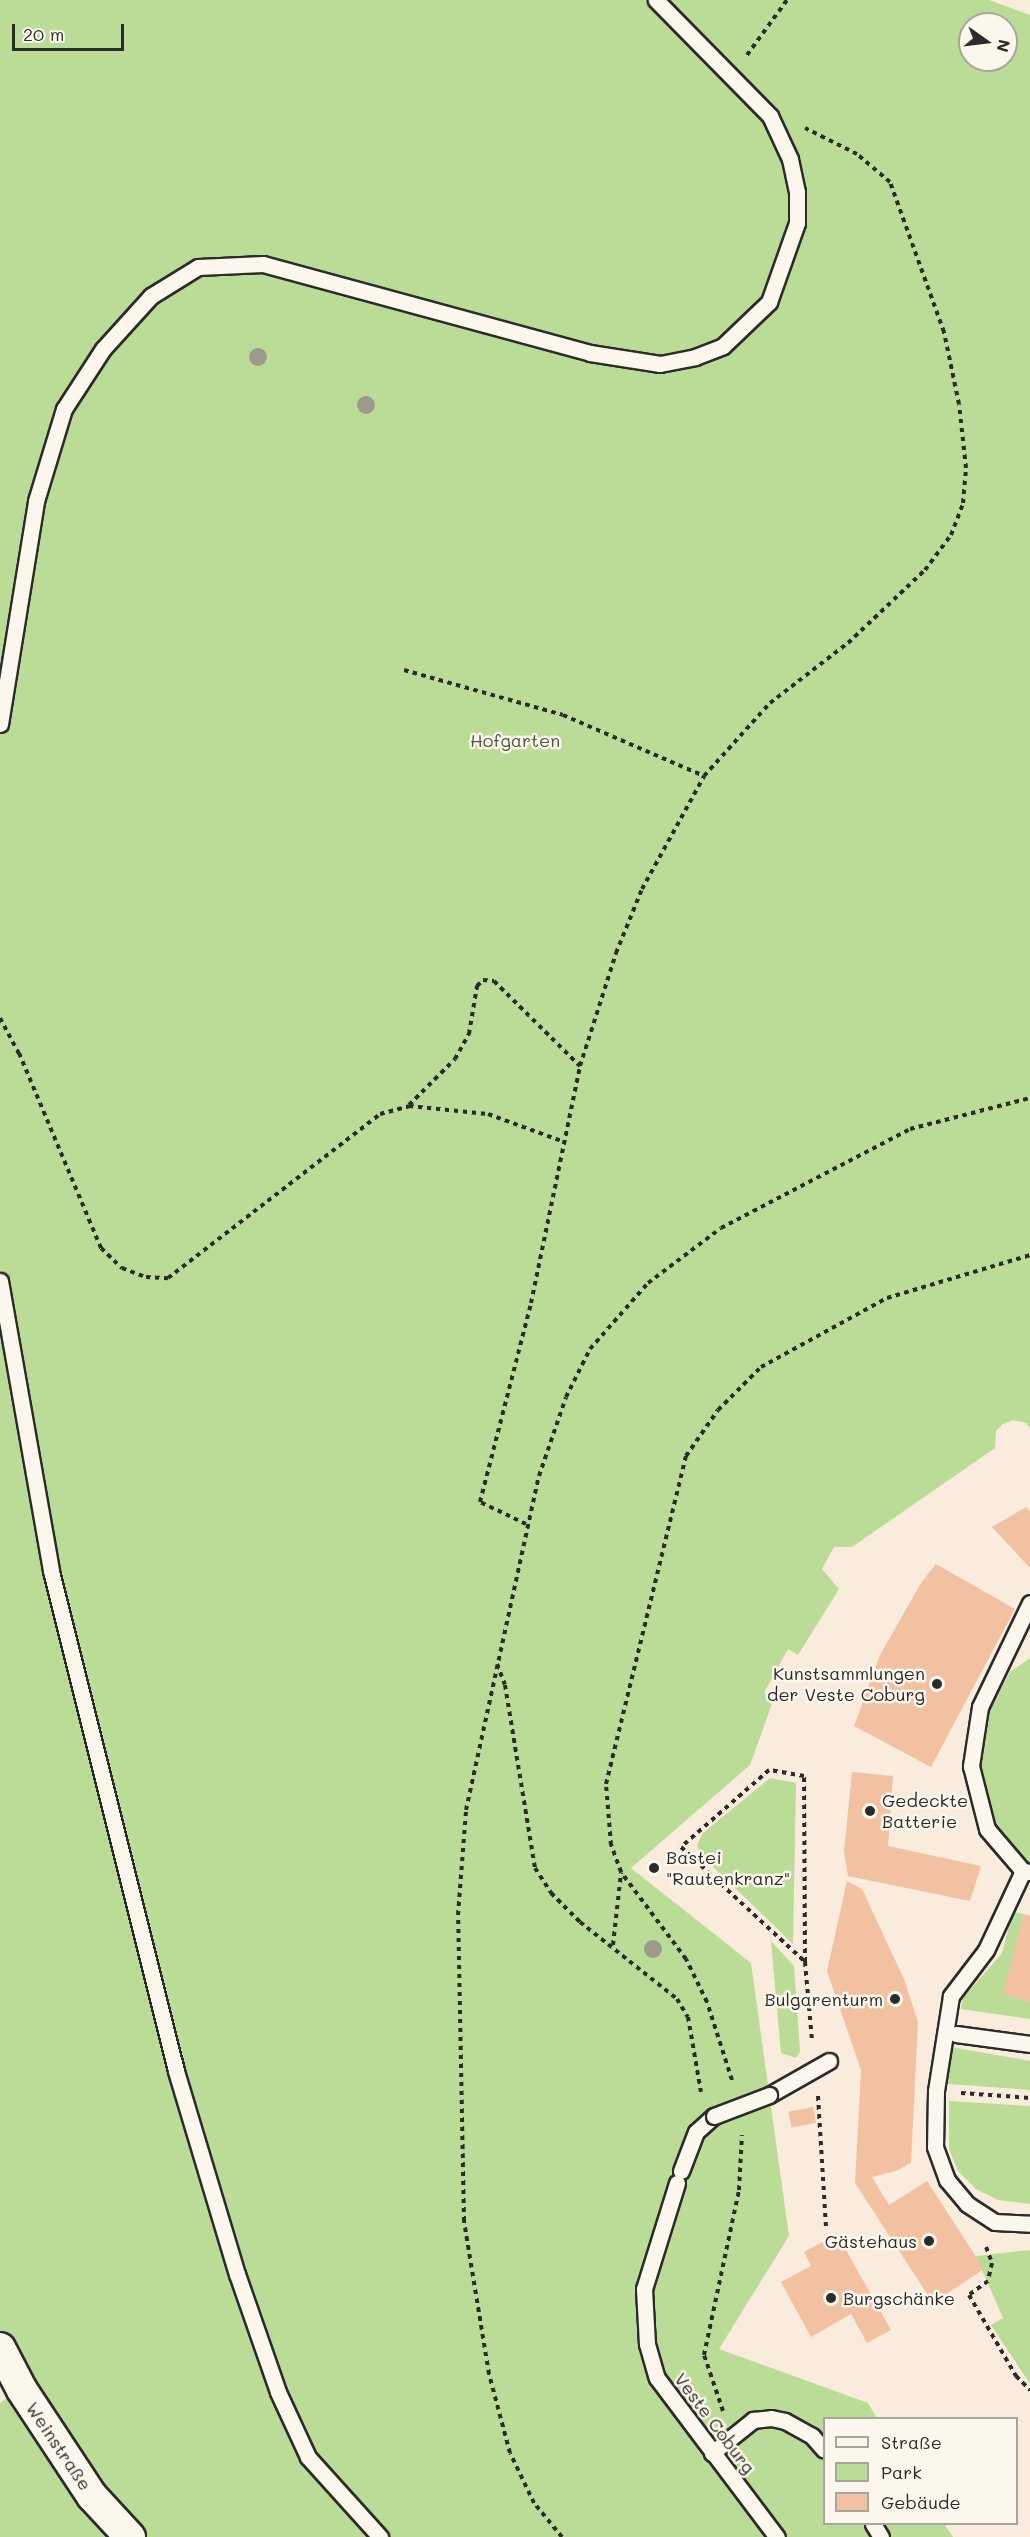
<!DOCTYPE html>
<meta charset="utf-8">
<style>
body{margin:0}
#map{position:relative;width:1030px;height:2537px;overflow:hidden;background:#f9ecdd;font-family:Mali,sans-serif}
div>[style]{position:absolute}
.green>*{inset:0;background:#badc96}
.building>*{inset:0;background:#f2c1a2;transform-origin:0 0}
.path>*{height:4px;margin-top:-2px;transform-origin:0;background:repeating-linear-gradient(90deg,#2b2b2b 0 4.5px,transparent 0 9px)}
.roads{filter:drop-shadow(2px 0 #2b2b2b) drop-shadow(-2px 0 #2b2b2b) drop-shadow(0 2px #2b2b2b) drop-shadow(0 -2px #2b2b2b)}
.lane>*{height:15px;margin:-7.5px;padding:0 7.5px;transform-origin:7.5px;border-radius:7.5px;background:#fbf7ec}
.street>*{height:30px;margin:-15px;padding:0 15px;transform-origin:15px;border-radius:15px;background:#fbf7ec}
.bridges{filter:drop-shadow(2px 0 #2b2b2b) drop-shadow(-2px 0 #2b2b2b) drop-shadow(0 2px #2b2b2b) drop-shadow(0 -2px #2b2b2b)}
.lane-bridge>*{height:15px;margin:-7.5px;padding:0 7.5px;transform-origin:7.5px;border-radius:7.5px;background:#fbf7ec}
.trees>*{width:18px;height:18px;margin:-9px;border-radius:50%;background:#9c9a8a}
.dots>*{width:16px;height:16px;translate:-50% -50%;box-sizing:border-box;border:3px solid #fbf7ec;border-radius:50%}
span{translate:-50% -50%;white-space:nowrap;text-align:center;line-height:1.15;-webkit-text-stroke:5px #fbf7ec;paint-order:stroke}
.park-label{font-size:18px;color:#4f5746}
.poi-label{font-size:18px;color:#2b2b2b}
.right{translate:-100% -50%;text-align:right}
.left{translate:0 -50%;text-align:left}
.street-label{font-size:18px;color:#2b2b2b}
.legend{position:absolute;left:823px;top:2417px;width:195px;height:108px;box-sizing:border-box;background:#fbf7ec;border:2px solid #a8a59f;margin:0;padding:8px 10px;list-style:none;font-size:18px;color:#2b2b2b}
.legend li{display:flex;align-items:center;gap:12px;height:30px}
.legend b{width:30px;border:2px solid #a8a59f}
.north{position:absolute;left:958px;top:12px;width:60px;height:60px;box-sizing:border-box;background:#fbf7ec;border:2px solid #a8a59f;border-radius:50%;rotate:104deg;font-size:16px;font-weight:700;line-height:24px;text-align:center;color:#2b2b2b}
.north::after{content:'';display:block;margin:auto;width:21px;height:27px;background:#2b2b2b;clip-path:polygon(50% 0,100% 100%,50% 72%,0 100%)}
.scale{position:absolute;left:12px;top:24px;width:112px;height:27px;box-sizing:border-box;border:3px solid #2b2b2b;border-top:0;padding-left:8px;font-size:18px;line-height:21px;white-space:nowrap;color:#2b2b2b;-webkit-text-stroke:4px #fbf7ec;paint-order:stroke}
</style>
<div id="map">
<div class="green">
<i style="clip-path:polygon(evenodd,0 0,989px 0,1030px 15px,1030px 1428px,1026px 1423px,1013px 1420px,1003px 1424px,996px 1431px,995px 1448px,852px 1547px,834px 1547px,822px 1569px,839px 1589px,798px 1655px,788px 1649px,764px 1693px,774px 1698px,750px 1765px,631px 1868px,751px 1963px,789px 2236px,719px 2349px,868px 2403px,877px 2418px,824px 2418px,824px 2524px,944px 2524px,953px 2537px,0 2537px,0 2403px,9px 2396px,0 2379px,0 0,970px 24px,1006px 24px,1006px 60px,970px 60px,970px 24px)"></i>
<i style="clip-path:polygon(1030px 1658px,1030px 1872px,1003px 1854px,982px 1801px,977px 1762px,982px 1725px,1010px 1672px)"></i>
<i style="clip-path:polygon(770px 1778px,796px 1783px,793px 1944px,701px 1855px,697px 1845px,703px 1833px)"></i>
<i style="clip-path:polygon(1013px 1912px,1024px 1914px,1004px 1994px,1030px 2002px,1030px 2019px,961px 2009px,963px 1998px,1002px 1953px)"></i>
<i style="clip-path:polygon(771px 1941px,794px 1966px,800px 2052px,796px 2058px,781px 2053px)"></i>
<i style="clip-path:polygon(951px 2047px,1030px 2061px,1030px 2090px,948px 2084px)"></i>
<i style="clip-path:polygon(949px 2101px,1030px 2106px,1030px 2204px,998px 2200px,976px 2189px,958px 2171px,949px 2149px)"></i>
<i style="clip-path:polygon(1030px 2250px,1030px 2384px,991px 2325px,1003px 2318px,976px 2256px)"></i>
</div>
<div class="building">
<i style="clip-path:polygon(1026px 1507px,1030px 1511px,1030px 1568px,992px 1527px)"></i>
<i style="clip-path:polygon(936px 1564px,1015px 1609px,931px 1767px,854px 1726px,880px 1655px,921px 1583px)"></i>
<i style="clip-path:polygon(852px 1772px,893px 1776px,888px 1846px,981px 1866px,970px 1901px,848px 1876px,844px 1851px)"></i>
<i style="clip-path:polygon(847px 1881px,862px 1889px,904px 1979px,918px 2022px,911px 2163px,896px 2171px,872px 2177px,889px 2205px,927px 2181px,984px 2269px,933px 2303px,855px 2183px,861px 2070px,827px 1971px)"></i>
<i style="clip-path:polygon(1024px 1914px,1030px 1916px,1030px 2002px,1003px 1994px)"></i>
<i style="left:813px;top:2107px;width:16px;height:25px;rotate:79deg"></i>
<i style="clip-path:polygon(837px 2234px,891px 2330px,867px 2343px,851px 2314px,811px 2337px,781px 2282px,811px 2266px,804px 2252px)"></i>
</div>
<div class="path">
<i style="left:747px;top:55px;width:68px;rotate:-54deg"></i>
<i style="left:404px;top:670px;width:165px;rotate:15.8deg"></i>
<i style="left:563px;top:715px;width:154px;rotate:23.4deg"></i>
<i style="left:0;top:1018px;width:40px;rotate:62deg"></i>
<i style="left:19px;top:1053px;width:212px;rotate:67.2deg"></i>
<i style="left:101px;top:1248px;width:29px;rotate:44deg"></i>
<i style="left:122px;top:1268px;width:26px;rotate:21deg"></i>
<i style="left:146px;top:1277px;width:22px;rotate:3deg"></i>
<i style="left:168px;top:1278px;width:268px;rotate:-37.7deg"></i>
<i style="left:380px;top:1114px;width:30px;rotate:-15deg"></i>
<i style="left:409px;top:1106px;width:79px;rotate:5.8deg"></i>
<i style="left:488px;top:1114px;width:81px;rotate:20.2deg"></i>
<i style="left:409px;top:1105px;width:65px;rotate:-45deg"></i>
<i style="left:455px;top:1059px;width:29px;rotate:-61deg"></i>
<i style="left:469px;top:1034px;width:49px;rotate:-80.5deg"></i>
<i style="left:477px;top:986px;width:8px;rotate:-45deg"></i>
<i style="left:483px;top:980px;width:11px;rotate:5deg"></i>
<i style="left:494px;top:981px;width:121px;rotate:44.7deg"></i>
<i style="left:526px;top:1524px;width:51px;rotate:-154.4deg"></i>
<i style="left:480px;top:1502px;width:205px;rotate:-75.6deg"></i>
<i style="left:531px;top:1303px;width:242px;rotate:-78.3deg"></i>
<i style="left:580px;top:1066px;width:119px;rotate:-72.3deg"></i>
<i style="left:616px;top:953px;width:69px;rotate:-67.9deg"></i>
<i style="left:642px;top:889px;width:129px;rotate:-61.2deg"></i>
<i style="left:704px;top:776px;width:98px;rotate:-47.9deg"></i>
<i style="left:770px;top:703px;width:98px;rotate:-37.6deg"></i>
<i style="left:848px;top:643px;width:106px;rotate:-43.5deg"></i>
<i style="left:925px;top:570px;width:44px;rotate:-53.4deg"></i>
<i style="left:951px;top:535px;width:34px;rotate:-69deg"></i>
<i style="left:963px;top:503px;width:35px;rotate:-85deg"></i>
<i style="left:966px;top:468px;width:64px;rotate:-96.2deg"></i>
<i style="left:959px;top:404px;width:74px;rotate:-101.8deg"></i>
<i style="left:944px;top:332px;width:159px;rotate:-109.8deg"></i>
<i style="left:890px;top:182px;width:43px;rotate:-139.7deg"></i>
<i style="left:857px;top:154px;width:58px;rotate:-153.4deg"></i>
<i style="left:497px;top:1664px;width:22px;rotate:69deg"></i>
<i style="left:505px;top:1685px;width:185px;rotate:80.7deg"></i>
<i style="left:535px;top:1868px;width:30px;rotate:57deg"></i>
<i style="left:551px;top:1893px;width:41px;rotate:45deg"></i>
<i style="left:580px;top:1922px;width:124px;rotate:38.4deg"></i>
<i style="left:677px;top:1999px;width:21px;rotate:59deg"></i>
<i style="left:688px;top:2017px;width:76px;rotate:80.2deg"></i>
<i style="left:613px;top:1945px;width:73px;rotate:-83.7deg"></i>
<i style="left:805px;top:1962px;width:186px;rotate:-90.3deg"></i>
<i style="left:804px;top:1776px;width:36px;rotate:-170deg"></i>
<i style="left:769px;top:1770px;width:117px;rotate:138.8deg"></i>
<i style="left:681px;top:1847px;width:169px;rotate:42.8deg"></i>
<i style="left:805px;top:1962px;width:79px;rotate:84.9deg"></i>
<i style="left:732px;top:2080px;width:82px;rotate:-107.8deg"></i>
<i style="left:707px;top:2002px;width:48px;rotate:-116deg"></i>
<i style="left:686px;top:1959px;width:109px;rotate:-126.8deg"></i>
<i style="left:621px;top:1872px;width:29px;rotate:-110deg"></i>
<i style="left:611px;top:1845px;width:61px;rotate:-94.7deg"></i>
<i style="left:606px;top:1784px;width:338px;rotate:-76.3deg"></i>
<i style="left:686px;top:1456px;width:56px;rotate:-55.2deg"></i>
<i style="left:718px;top:1410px;width:61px;rotate:-45deg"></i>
<i style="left:761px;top:1367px;width:144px;rotate:-28.7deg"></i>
<i style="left:887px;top:1298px;width:149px;rotate:-16.7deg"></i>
<i style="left:961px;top:2093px;width:69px;rotate:4.1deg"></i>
<i style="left:818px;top:2096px;width:131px;rotate:86.5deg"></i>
<i style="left:986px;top:2247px;width:17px;rotate:69deg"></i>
<i style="left:992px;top:2263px;width:18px;rotate:103deg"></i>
<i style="left:988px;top:2281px;width:24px;rotate:144deg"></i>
<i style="left:969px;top:2295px;width:94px;rotate:59.9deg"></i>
<i style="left:1016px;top:2376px;width:20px;rotate:45deg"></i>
<i style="left:723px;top:2411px;width:59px;rotate:-108.7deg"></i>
<i style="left:704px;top:2355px;width:169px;rotate:-78deg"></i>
<i style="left:739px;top:2190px;width:55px;rotate:-86.9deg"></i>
<i style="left:562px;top:2537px;width:44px;rotate:-129.5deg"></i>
<i style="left:534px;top:2503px;width:55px;rotate:-115.6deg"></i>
<i style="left:510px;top:2453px;width:82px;rotate:-104.9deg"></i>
<i style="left:489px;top:2374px;width:155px;rotate:-99.3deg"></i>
<i style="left:464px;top:2221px;width:306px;rotate:-91.1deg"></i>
<i style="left:458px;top:1915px;width:105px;rotate:-85.6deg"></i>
<i style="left:466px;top:1810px;width:342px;rotate:-77.7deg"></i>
<i style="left:539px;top:1476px;width:83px;rotate:-71.1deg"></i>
<i style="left:566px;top:1397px;width:54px;rotate:-63.4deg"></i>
<i style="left:590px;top:1349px;width:88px;rotate:-48.7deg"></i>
<i style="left:648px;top:1283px;width:91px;rotate:-37deg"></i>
<i style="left:721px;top:1228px;width:213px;rotate:-27.6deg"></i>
<i style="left:910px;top:1129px;width:124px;rotate:-14.5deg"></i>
</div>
<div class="roads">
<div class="lane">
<i style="left:0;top:724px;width:226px;rotate:-80.8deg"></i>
<i style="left:36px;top:501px;width:96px;rotate:-73.1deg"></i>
<i style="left:64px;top:409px;width:72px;rotate:-57deg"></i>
<i style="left:103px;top:349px;width:72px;rotate:-47.8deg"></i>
<i style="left:151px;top:296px;width:55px;rotate:-31.7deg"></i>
<i style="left:198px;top:267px;width:65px;rotate:-2.6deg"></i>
<i style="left:263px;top:264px;width:339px;rotate:15.2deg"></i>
<i style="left:590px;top:353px;width:71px;rotate:8.9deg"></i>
<i style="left:660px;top:364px;width:36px;rotate:-11deg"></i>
<i style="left:695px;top:357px;width:30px;rotate:-21deg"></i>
<i style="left:723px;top:346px;width:64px;rotate:-43.7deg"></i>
<i style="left:769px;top:302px;width:84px;rotate:-70.5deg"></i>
<i style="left:797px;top:223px;width:31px;rotate:-90deg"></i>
<i style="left:797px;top:192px;width:34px;rotate:-102deg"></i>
<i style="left:790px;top:159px;width:47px;rotate:-114.9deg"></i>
<i style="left:770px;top:116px;width:163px;rotate:-134.5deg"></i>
<i style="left:0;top:1281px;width:294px;rotate:80deg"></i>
<i style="left:51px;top:1571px;width:515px;rotate:75.96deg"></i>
<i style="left:176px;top:2071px;width:212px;rotate:73.3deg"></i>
<i style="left:237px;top:2274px;width:125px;rotate:70.8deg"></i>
<i style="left:278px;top:2392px;width:72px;rotate:65.2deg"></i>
<i style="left:308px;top:2457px;width:108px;rotate:48deg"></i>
<i style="left:1030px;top:1603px;width:115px;rotate:115.7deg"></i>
<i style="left:980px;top:1707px;width:60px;rotate:98.7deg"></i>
<i style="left:971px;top:1766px;width:65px;rotate:75.7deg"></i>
<i style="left:987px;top:1829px;width:55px;rotate:49.4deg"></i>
<i style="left:1023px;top:1871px;width:7px;rotate:8deg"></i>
<i style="left:1023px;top:1871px;width:87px;rotate:115.1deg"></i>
<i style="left:986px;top:1950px;width:58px;rotate:127.3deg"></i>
<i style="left:951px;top:1996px;width:96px;rotate:99deg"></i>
<i style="left:936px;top:2091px;width:56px;rotate:91deg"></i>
<i style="left:935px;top:2147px;width:35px;rotate:70deg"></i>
<i style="left:947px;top:2180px;width:31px;rotate:50deg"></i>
<i style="left:967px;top:2204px;width:33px;rotate:33deg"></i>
<i style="left:995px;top:2222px;width:35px;rotate:3deg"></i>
<i style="left:956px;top:2034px;width:75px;rotate:7.7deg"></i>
<i style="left:769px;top:2095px;width:69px;rotate:-29.5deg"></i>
<i style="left:681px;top:2171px;width:42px;rotate:-69deg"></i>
<i style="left:696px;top:2132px;width:24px;rotate:-42deg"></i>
<i style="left:677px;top:2183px;width:111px;rotate:107.3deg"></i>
<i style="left:644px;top:2289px;width:55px;rotate:86.9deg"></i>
<i style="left:647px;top:2344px;width:35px;rotate:74deg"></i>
<i style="left:657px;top:2378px;width:199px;rotate:53deg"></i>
<i style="left:712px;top:2453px;width:53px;rotate:-38.8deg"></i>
<i style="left:753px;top:2420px;width:18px;rotate:-6deg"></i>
<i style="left:771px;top:2418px;width:14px;rotate:12deg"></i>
<i style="left:785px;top:2421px;width:31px;rotate:29deg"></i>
<i style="left:812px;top:2436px;width:18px;rotate:49deg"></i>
<i style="left:873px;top:2524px;width:15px;rotate:58deg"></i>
</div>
<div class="street">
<i style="left:0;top:2348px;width:47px;rotate:62.4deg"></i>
<i style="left:22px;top:2390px;width:127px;rotate:56.6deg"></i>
<i style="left:92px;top:2496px;width:56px;rotate:47.2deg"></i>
</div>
</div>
<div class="bridges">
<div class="lane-bridge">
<i style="left:714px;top:2116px;width:59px;rotate:-20.9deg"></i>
</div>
</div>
<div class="trees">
<i style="left:258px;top:357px"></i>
<i style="left:366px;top:405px"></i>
<i style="left:653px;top:1949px"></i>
</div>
<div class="dots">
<i style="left:937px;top:1684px;background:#2b2b2b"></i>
<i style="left:870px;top:1811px;background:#2b2b2b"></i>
<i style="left:654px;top:1868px;background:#2b2b2b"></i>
<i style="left:895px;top:1999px;background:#2b2b2b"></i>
<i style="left:929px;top:2241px;background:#2b2b2b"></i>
<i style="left:831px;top:2298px;background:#2b2b2b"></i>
</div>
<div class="park-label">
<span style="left:515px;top:740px">Hofgarten</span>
</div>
<div class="poi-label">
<span class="right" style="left:925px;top:1684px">Kunstsammlungen<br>der Veste Coburg</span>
<span class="left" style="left:882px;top:1811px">Gedeckte<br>Batterie</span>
<span class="left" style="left:666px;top:1868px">Bastei<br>"Rautenkranz"</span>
<span class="right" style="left:883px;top:1999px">Bulgarenturm</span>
<span class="right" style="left:917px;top:2241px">Gästehaus</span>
<span class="left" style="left:843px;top:2298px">Burgschänke</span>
</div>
<div class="street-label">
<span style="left:715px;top:2423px;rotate:53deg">Veste Coburg</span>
<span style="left:59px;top:2446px;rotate:56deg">Weinstraße</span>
</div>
<ul class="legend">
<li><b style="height:8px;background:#fbf7ec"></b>Straße</li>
<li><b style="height:16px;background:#badc96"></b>Park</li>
<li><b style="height:16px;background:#f2c1a2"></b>Gebäude</li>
</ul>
<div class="north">N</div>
<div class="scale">20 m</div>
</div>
